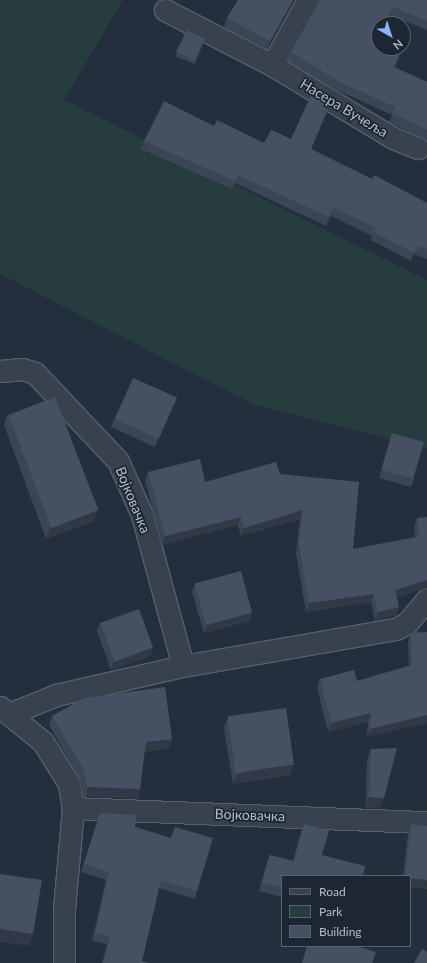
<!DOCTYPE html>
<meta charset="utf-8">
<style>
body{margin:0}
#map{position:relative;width:427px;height:963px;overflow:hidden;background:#242f3e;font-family:Lato,sans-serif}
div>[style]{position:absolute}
.green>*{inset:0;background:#263c3f}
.roads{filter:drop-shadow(1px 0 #565f6c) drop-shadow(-1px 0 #565f6c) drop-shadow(0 1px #565f6c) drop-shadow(0 -1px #565f6c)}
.minor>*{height:21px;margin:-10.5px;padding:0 10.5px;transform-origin:10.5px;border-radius:10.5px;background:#38414e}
.wall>*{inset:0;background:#3b4654}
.shaded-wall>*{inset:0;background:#303945;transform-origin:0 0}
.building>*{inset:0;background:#455162;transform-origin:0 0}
span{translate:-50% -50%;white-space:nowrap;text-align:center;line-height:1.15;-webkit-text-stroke:3.5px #1d2633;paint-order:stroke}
.street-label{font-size:14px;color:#b4bcc9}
.legend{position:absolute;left:281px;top:875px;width:130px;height:72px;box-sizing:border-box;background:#1d2633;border:1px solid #59626f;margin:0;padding:5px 7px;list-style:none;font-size:12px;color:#b4bcc9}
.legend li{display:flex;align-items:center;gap:8px;height:20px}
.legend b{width:20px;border:1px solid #59626f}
.north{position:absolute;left:371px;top:16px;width:40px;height:40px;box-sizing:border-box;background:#1d2633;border:1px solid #59626f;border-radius:50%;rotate:141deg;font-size:11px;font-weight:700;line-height:16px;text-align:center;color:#b4bcc9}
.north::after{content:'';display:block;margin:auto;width:14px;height:18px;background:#8ab4f8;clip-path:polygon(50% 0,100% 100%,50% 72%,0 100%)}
</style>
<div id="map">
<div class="green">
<i style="clip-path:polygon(0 0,123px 0,64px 100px,427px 280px,427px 449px,253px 404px,0 274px)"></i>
</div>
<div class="roads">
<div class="minor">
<i style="left:165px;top:10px;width:120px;rotate:27.2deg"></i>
<i style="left:272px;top:65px;width:141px;rotate:31.1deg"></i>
<i style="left:393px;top:138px;width:27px;rotate:22deg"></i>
<i style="left:272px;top:65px;width:74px;rotate:-61deg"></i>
<i style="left:0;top:371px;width:22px;rotate:-5deg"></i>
<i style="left:22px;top:369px;width:14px;rotate:17deg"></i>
<i style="left:35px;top:373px;width:121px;rotate:46.7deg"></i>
<i style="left:118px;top:461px;width:59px;rotate:66deg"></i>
<i style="left:142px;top:515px;width:156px;rotate:74.8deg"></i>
<i style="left:0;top:707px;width:55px;rotate:39.1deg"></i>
<i style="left:43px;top:742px;width:49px;rotate:58.2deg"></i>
<i style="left:69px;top:784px;width:24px;rotate:81deg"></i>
<i style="left:73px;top:808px;width:100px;rotate:95.1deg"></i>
<i style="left:64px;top:908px;width:55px;rotate:90deg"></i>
<i style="left:9px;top:714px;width:51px;rotate:-22deg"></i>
<i style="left:56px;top:695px;width:130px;rotate:-12.9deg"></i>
<i style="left:183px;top:666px;width:216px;rotate:-9.9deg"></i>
<i style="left:396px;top:629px;width:13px;rotate:-29deg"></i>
<i style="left:407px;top:623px;width:31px;rotate:-50deg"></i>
<i style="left:73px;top:808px;width:354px;rotate:2.3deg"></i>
</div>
</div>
<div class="wall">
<i style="clip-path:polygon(238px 0,294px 0,267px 49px,224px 27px,227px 18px)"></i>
<i style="clip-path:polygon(319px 0,427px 0,427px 30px,390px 15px,386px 24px,379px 24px,379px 39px,378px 42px,397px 62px,395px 68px,427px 82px,427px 140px,389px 122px,392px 115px,337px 90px,288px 61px,291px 52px,319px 3px)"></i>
<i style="clip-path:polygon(205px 39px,195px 64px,175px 56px,177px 52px)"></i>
<i style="clip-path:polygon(330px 104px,311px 149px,372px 179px,427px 203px,427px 259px,414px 254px,411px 261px,371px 240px,372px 236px,331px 216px,326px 226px,235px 183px,232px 189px,141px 149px,144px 141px,214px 126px,264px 143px,291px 139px)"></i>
<i style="clip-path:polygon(177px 398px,174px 405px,155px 447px,111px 427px,114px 419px)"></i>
<i style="clip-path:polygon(8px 414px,94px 521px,46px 539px,4px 425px)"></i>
<i style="clip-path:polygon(392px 433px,414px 479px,411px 487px,379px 478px)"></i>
<i style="clip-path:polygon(148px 472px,205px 482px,280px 474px,353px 549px,415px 537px,414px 527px,417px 518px,427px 588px,397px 597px,399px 607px,396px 615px,375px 621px,371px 602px,306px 612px,296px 553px,300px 519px,241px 536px,238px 525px,162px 545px,145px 480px)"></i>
<i style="clip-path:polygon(195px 584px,252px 613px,249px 621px,204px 633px,192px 592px)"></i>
<i style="clip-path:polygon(100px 623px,153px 648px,150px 656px,111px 670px,97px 631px)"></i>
<i style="clip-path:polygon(427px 632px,427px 723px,367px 737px,368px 722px,328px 732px,317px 687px,320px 679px,357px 681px,409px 666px,408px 642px,411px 633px)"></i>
<i style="clip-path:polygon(52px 716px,172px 739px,169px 748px,144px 752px,140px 789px,136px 798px,83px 796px,79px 778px,49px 725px)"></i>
<i style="clip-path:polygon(228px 717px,290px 775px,233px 784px,224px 728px)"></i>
<i style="clip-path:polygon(371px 749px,384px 798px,380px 808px,366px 808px,367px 760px)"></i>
<i style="clip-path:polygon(100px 813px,135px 827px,171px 838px,175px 827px,197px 891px,195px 899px,159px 888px,142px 961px,149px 963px,102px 963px,107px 944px,92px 941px,106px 880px,81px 872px)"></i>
<i style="clip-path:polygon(304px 824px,329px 831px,282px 876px,282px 897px,259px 891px,267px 862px,270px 855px,293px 861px,301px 832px)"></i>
<i style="clip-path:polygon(411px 824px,427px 889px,410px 887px,410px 876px,403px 876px,408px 834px)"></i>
</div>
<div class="shaded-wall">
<i style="clip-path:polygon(293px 0,294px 0,267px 49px,270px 41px)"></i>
<i style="clip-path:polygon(400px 54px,397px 62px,391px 75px,394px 67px)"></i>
<i style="clip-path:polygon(330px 104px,327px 112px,308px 157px,311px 149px)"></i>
<i style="clip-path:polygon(334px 208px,331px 216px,326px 226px,329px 217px)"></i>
<i style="clip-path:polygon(177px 398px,174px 405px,155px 447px,158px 439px)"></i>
<i style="clip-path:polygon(98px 510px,94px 521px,46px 539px,50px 528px)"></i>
<i style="clip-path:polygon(303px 510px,300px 519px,241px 536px,244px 528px)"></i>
<i style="clip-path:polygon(241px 517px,238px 525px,162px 545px,165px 536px)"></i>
<i style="clip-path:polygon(427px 580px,427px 588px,392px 598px,395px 590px)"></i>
<i style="clip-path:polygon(374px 594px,371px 602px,306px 612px,309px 603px)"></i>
<i style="clip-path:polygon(399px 607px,396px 615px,375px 621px,378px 612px)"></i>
<i style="clip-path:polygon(252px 613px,249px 621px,204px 633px,207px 625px)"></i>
<i style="clip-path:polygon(153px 648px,150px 656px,111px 670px,114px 662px)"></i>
<i style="clip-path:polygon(371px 713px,368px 722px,328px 732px,331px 723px)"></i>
<i style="clip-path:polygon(427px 715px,427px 723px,367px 737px,370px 729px)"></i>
<i style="clip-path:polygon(172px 739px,169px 748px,142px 752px,146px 742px)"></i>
<i style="clip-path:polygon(294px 764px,290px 775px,233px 784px,237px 774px)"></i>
<i style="left:87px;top:787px;width:53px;height:10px;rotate:2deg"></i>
<i style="clip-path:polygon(369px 797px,384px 798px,380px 808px,366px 808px)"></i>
<i style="left:410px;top:878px;width:17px;height:9px;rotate:7deg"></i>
<i style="clip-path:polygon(0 929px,33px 934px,29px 946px,0 942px)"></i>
</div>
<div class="building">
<i style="clip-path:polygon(238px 0,293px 0,270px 41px,227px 18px)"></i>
<i style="clip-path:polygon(320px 0,427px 0,427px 21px,393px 7px,385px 24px,379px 24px,379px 37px,377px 42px,379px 43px,379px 48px,389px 48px,400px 54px,394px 67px,427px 82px,427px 130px,392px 113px,395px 107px,340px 82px,291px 52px)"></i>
<i style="left:187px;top:30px;width:20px;height:24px;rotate:27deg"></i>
<i style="clip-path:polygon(312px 93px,330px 104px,311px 149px,372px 179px,374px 175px,427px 203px,427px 249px,418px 246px,414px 253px,374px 232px,376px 228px,334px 208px,329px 217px,238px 175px,235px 181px,144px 141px,164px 101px,214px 126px,217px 120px,264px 143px,271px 130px,291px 139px)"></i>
<i style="left:133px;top:378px;width:48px;height:45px;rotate:24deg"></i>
<i style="left:55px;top:397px;width:121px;height:50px;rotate:69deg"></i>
<i style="left:392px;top:433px;width:33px;height:38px;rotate:16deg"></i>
<i style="clip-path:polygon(200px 459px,205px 482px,276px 462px,280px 474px,359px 482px,353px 549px,419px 537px,417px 518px,427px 517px,427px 580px,395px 590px,399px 607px,378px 612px,374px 594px,309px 603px,299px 545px,303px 510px,244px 528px,241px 517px,165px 536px,148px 472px)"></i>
<i style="left:241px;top:571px;width:43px;height:48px;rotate:75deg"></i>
<i style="left:139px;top:609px;width:41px;height:41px;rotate:70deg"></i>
<i style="clip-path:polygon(427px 632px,427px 715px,370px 729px,371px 713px,331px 723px,320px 679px,354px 670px,357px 681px,412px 665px,411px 633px)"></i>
<i style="clip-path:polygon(165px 687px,172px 739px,146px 742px,140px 789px,87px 787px,83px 768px,52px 716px,84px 698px)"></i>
<i style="left:286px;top:708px;width:57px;height:59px;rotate:82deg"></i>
<i style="clip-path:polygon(397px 748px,384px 798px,369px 797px,371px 749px)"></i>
<i style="clip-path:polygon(100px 813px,136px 815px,135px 827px,171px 838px,175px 827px,213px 838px,197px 891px,161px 880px,142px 961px,149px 963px,103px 963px,110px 937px,95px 933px,109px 872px,84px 864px)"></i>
<i style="clip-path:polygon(304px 824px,329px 831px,322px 855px,365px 866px,363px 876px,282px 876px,282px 888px,262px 883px,270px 855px,294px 861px)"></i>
<i style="clip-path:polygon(411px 824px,427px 826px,427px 880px,410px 878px,410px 876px,405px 876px)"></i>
<i style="clip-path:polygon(0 874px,42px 880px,33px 934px,0 929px)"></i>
<i style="clip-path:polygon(307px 946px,356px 946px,376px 952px,372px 963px,302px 963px)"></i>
<i style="clip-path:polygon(422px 949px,427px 952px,427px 963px,414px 963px)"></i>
</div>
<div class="street-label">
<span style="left:344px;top:108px;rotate:31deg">Насера Вучеља</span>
<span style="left:133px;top:500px;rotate:68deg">Војковачка</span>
<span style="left:250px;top:815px;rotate:2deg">Војковачка</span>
</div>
<ul class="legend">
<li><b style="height:5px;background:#38414e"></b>Road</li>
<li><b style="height:11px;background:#263c3f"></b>Park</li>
<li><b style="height:11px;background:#455162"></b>Building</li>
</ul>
<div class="north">N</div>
</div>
